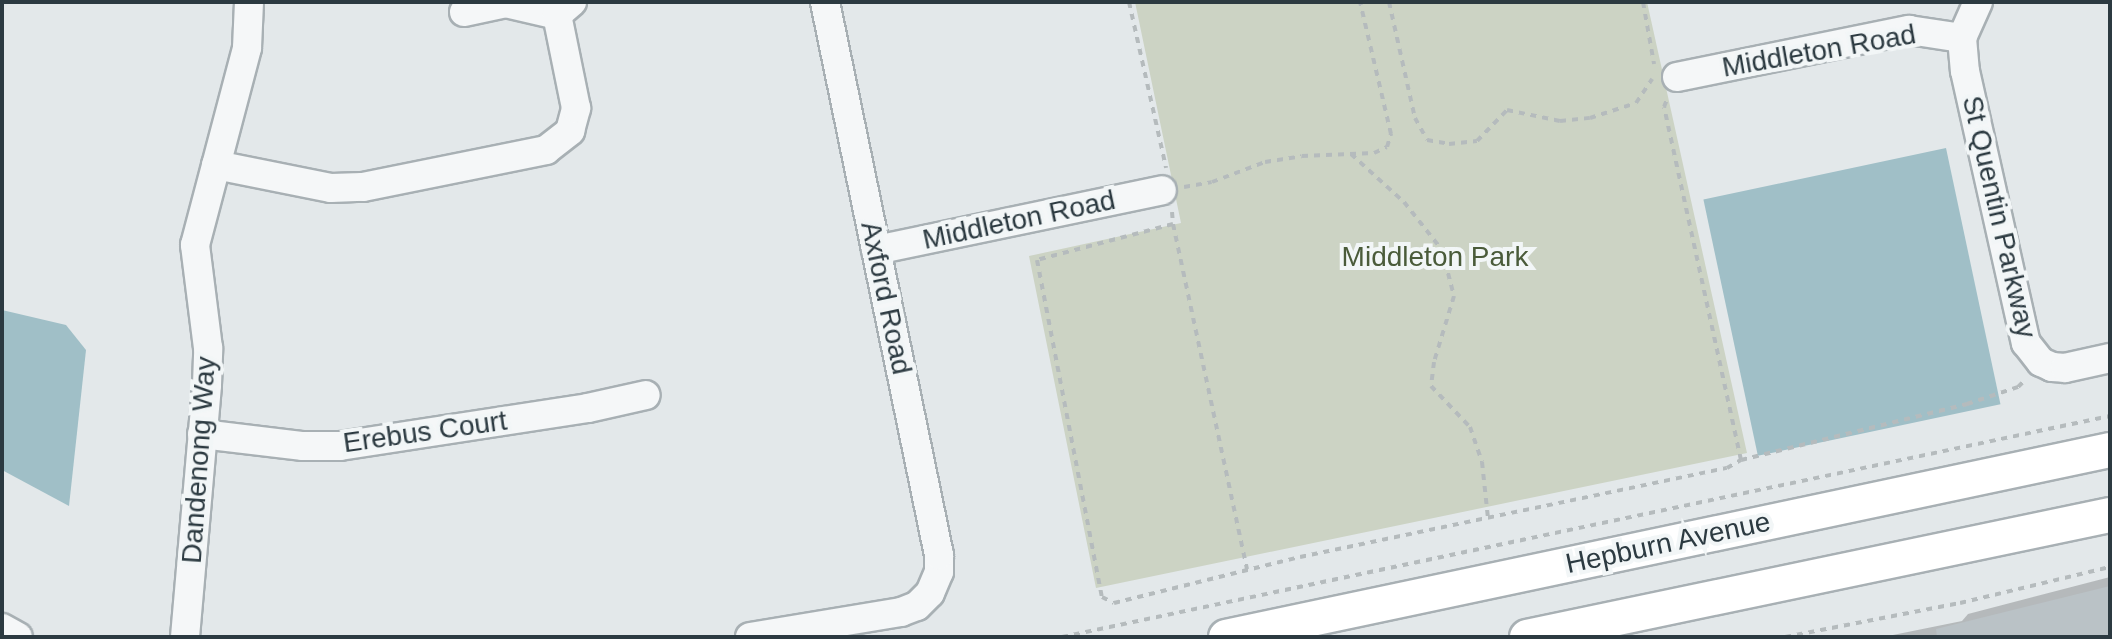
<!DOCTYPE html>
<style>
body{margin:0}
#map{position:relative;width:2112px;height:639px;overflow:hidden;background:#e3e8ea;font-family:Helvetica,sans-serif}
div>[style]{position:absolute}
.green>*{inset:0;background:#ccd3c4}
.water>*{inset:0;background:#a0bfc7;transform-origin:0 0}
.shadow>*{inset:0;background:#0003}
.building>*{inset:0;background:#bac2c6}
.path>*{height:4px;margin-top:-2px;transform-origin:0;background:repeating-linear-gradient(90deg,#b5bbbd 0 6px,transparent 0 12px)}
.roads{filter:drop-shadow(2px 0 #a8b0b4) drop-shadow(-2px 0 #a8b0b4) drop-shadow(0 2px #a8b0b4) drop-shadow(0 -2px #a8b0b4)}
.minor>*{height:28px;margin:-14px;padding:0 14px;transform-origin:14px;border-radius:14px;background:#f5f7f8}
.major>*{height:34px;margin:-17px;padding:0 17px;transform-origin:17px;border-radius:17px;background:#fff}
span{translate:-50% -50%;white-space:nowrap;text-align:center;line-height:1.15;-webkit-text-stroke:8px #f2f6f7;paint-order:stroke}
.street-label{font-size:28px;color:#2c3a41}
.park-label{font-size:28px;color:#4a5b3a}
.frame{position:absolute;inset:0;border:4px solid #2c3a41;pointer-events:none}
</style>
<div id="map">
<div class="green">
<i style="clip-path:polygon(1135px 2px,1647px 2px,1747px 453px,1096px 588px,1029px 256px,1181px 223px)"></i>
</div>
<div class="water">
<i style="left:1946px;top:148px;width:262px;height:248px;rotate:78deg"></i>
<i style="clip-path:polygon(2px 310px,66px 325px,86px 350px,69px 506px,2px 470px)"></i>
</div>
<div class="shadow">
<i style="clip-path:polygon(2110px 577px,2110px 637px,1883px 637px,1962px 621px,1968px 614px)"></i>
</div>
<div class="building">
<i style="clip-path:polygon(2110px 586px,2110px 637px,1937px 637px,1936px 629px)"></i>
</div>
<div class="path">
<i style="left:1129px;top:2px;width:170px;rotate:77.4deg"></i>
<i style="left:1389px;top:2px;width:119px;rotate:77.4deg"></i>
<i style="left:1415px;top:118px;width:25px;rotate:61deg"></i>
<i style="left:1427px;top:140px;width:22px;rotate:10deg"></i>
<i style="left:1449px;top:144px;width:28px;rotate:-6deg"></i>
<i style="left:1477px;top:141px;width:43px;rotate:-45.9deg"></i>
<i style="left:1507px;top:110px;width:54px;rotate:11.7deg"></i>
<i style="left:1560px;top:121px;width:30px;rotate:-6deg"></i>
<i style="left:1590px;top:118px;width:48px;rotate:-18.1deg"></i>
<i style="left:1636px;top:103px;width:29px;rotate:-56deg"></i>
<i style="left:1643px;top:2px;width:63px;rotate:79.9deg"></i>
<i style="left:1351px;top:154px;width:72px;rotate:42.2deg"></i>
<i style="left:1404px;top:202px;width:61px;rotate:51.6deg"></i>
<i style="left:1442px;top:250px;width:48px;rotate:75.4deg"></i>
<i style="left:1454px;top:296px;width:69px;rotate:106.9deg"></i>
<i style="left:1434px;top:362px;width:24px;rotate:97deg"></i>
<i style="left:1431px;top:386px;width:57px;rotate:46.4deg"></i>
<i style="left:1470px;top:427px;width:37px;rotate:71deg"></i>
<i style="left:1482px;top:462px;width:56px;rotate:83.9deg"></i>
<i style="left:1184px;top:187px;width:28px;rotate:-10deg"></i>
<i style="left:1212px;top:182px;width:57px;rotate:-20.7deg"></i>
<i style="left:1265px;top:162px;width:37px;rotate:-9deg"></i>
<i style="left:1302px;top:156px;width:72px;rotate:-2.4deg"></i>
<i style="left:1374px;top:153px;width:14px;rotate:-25deg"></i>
<i style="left:1387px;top:147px;width:14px;rotate:-73deg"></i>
<i style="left:1391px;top:134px;width:136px;rotate:-103.2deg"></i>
<i style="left:1172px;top:212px;width:12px;rotate:85deg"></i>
<i style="left:1173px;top:224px;width:141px;rotate:165.2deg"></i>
<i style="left:1037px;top:260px;width:343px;rotate:79.1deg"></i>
<i style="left:1102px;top:597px;width:13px;rotate:27deg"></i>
<i style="left:1114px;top:603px;width:192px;rotate:-13.9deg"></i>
<i style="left:1300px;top:557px;width:436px;rotate:-11.8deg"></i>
<i style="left:1727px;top:468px;width:16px;rotate:-30deg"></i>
<i style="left:1741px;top:460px;width:361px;rotate:-102.3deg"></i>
<i style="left:1664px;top:107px;width:9px;rotate:-69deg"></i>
<i style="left:1173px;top:224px;width:353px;rotate:77.9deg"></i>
<i style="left:1741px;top:460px;width:233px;rotate:-13.9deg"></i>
<i style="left:1967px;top:404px;width:54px;rotate:-18.4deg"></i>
<i style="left:2018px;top:387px;width:11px;rotate:-45deg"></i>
<i style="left:1062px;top:637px;width:1071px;rotate:-11.91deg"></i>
<i style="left:1785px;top:637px;width:178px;rotate:-11deg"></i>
<i style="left:1960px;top:603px;width:154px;rotate:-13.5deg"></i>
</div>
<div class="roads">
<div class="minor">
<i style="left:1978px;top:2px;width:39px;rotate:114deg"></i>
<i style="left:1962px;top:38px;width:33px;rotate:85deg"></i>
<i style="left:1965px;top:71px;width:279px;rotate:77.4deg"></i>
<i style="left:2026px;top:343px;width:24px;rotate:52deg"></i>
<i style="left:2041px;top:362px;width:12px;rotate:24deg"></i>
<i style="left:2052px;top:367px;width:13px;rotate:4deg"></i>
<i style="left:2065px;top:368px;width:46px;rotate:-12.5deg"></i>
<i style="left:464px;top:12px;width:43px;rotate:-12.1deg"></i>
<i style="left:506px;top:3px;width:52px;rotate:13.2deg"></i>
<i style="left:557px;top:15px;width:20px;rotate:-41deg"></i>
<i style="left:1677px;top:77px;width:237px;rotate:-11.5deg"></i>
<i style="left:1909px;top:30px;width:54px;rotate:8.6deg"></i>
<i style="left:216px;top:165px;width:117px;rotate:11.3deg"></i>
<i style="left:331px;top:188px;width:32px;rotate:-2deg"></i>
<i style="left:363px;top:187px;width:187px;rotate:-11.4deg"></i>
<i style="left:546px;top:150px;width:31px;rotate:-38deg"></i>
<i style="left:570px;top:131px;width:24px;rotate:-75deg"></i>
<i style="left:576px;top:108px;width:95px;rotate:-101.5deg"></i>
<i style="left:876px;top:250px;width:292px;rotate:-11.8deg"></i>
<i style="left:202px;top:434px;width:102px;rotate:6.8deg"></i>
<i style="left:303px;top:446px;width:37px"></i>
<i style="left:340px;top:446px;width:251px;rotate:-8.7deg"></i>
<i style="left:588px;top:408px;width:59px;rotate:-12.6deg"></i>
<i style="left:2px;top:628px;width:18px;rotate:29deg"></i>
<i style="left:185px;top:637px;width:253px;rotate:-85deg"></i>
<i style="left:207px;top:385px;width:37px;rotate:-88deg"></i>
<i style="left:208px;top:348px;width:104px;rotate:-97.2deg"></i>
<i style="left:195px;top:245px;width:204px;rotate:-75.2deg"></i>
<i style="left:247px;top:48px;width:46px;rotate:-87.5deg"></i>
<i style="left:750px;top:637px;width:153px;rotate:-9.4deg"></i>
<i style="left:901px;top:612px;width:17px;rotate:-21deg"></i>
<i style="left:917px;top:606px;width:18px;rotate:-45deg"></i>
<i style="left:930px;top:593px;width:23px;rotate:-67deg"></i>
<i style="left:939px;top:572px;width:17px;rotate:-90deg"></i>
<i style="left:939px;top:555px;width:565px;rotate:-101.65deg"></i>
</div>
<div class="major">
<i style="left:1226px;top:637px;width:904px;rotate:-11.94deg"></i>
<i style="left:1527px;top:637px;width:596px;rotate:-11.82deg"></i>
</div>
</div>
<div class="street-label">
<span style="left:1819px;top:51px;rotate:-10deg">Middleton Road</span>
<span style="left:1999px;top:217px;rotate:77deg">St Quentin Parkway</span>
<span style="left:1019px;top:220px;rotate:-12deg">Middleton Road</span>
<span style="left:886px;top:298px;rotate:78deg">Axford Road</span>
<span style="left:425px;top:432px;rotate:-8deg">Erebus Court</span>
<span style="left:199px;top:460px;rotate:-86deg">Dandenong Way</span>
<span style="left:1668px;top:543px;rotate:-12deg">Hepburn Avenue</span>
</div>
<div class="park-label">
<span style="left:1435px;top:257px">Middleton Park</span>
</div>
<div class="frame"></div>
</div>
